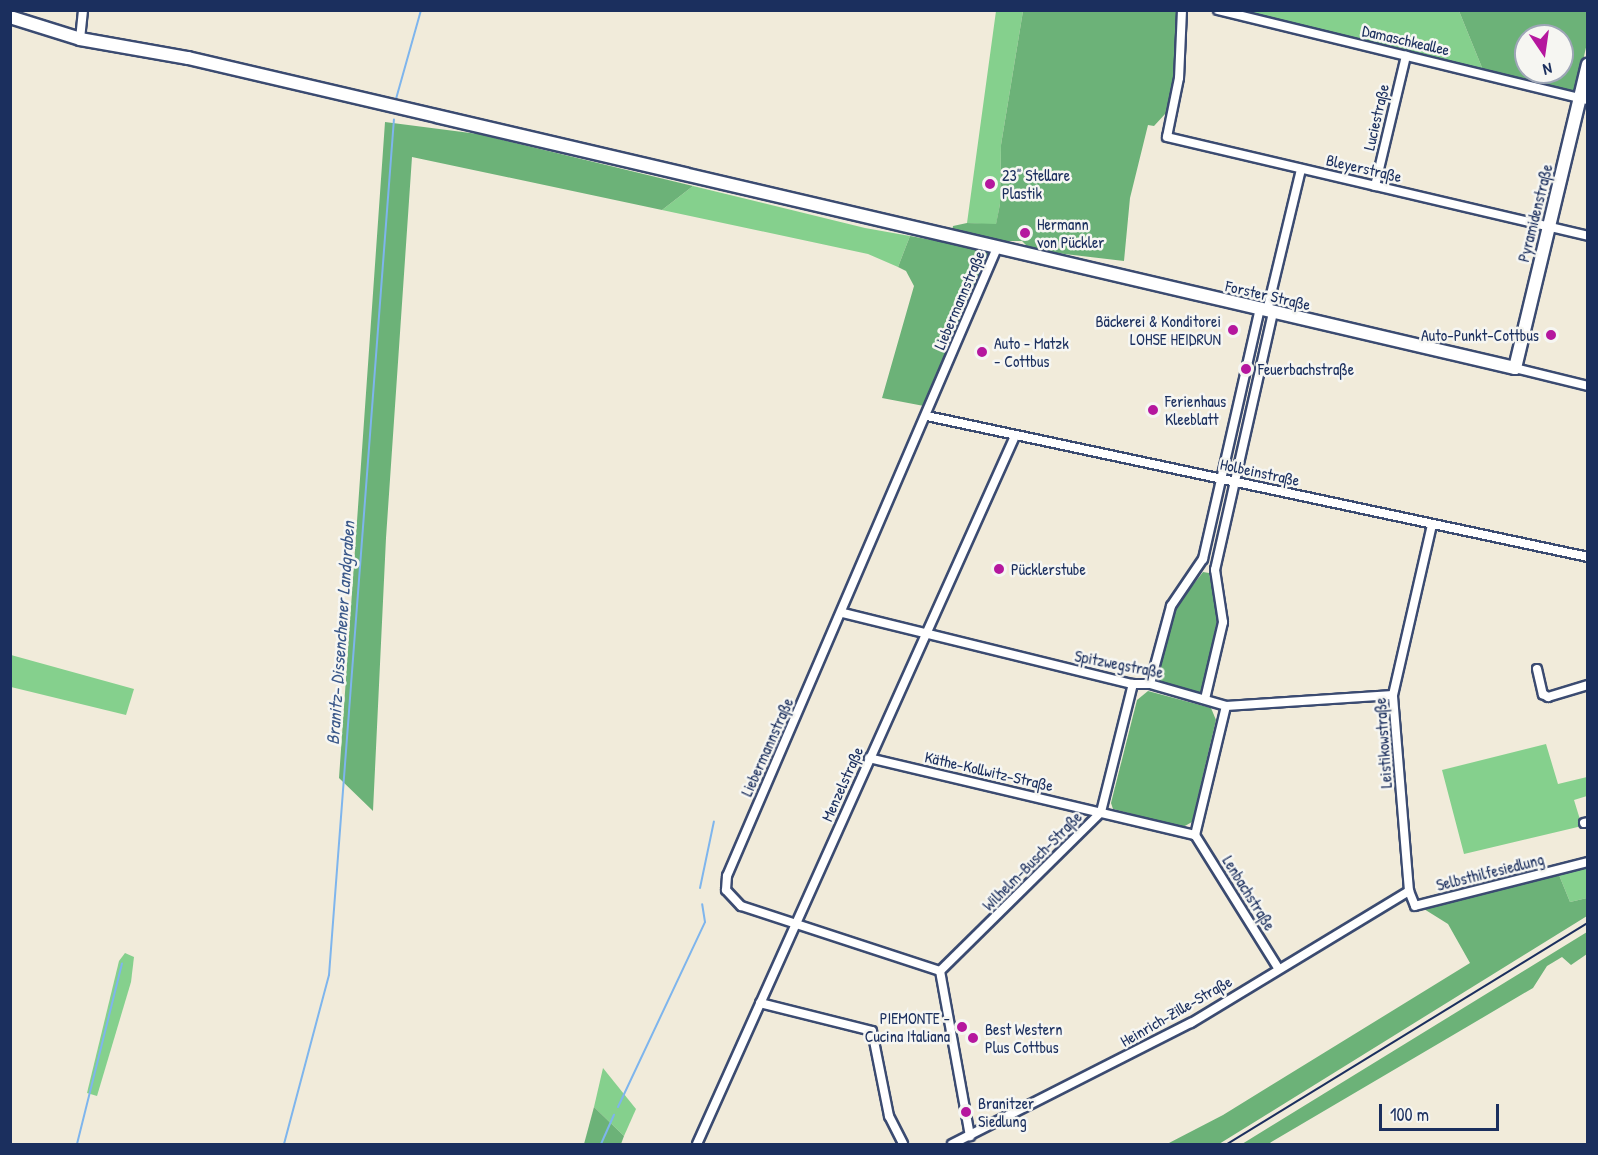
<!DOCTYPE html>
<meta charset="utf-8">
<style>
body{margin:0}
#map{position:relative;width:1598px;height:1155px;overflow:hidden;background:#f1ebda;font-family:"Patrick Hand",sans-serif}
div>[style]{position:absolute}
.green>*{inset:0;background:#85d08d}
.forest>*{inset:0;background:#6cb278}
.stream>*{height:2px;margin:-1px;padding:0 1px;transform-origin:1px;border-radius:1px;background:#7eb5ed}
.roads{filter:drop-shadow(2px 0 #3b4b71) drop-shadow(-2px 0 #3b4b71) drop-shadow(0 2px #3b4b71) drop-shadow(0 -2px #3b4b71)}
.street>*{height:8px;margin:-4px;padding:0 4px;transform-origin:4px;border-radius:4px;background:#fff}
.secondary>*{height:12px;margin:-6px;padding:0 6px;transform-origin:6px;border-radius:6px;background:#fff}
.rail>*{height:2px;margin:-1px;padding:0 1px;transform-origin:1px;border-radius:1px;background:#1b2f5e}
.dots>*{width:16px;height:16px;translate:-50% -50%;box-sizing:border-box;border:3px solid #f6f6f2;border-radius:50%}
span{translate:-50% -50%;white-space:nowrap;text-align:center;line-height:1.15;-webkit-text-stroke:5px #f6f6f2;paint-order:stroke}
.street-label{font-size:16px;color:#1b2f5e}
.poi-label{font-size:16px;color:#1b2f5e}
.left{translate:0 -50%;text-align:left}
.right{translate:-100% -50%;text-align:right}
.water-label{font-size:18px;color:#395789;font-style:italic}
.frame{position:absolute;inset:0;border:12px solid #1b2f5e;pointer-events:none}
.north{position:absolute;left:1514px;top:24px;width:60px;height:60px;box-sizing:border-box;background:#f6f6f2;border:2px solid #9ea6b7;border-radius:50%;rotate:167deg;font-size:16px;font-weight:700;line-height:24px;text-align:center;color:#1b2f5e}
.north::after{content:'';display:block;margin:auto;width:21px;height:27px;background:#b5179e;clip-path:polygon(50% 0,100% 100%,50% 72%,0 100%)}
.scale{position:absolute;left:1379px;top:1104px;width:120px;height:27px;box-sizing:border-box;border:3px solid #1b2f5e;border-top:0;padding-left:8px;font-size:18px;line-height:21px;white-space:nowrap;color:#1b2f5e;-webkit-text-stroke:4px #f6f6f2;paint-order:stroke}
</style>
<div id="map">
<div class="green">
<i style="clip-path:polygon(996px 11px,1023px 11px,1001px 145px,1000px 204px,996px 225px,967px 223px)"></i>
<i style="clip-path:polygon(1238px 11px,1459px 11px,1483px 70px,1370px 41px)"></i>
<i style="clip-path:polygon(693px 186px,865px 228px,910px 236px,898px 267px,868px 254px,662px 210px)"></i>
<i style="clip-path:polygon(11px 655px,134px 689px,126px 715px,11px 687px)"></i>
<i style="clip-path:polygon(1546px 744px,1558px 784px,1587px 777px,1587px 796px,1574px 800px,1582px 826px,1464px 854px,1442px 770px)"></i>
<i style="clip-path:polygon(1587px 868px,1587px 898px,1570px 902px,1559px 875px)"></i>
<i style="clip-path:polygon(125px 953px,134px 957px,131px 982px,97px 1096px,87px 1093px,119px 961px)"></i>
<i style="clip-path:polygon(603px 1068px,636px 1109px,624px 1136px,594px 1107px)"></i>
</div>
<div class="forest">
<i style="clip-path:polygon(1023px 11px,1178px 11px,1175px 77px,1166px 113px,1154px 126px,1148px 125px,1130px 198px,1124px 261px,1031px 250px,1022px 241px,1003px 241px,952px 231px,953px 226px,967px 223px,996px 224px,1000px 204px,1001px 145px)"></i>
<i style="clip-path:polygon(evenodd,1459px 11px,1587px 11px,1587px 43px,1576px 92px,1483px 70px,1459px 11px,1526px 36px,1562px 36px,1562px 72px,1526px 72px,1526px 36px)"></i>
<i style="clip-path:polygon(385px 122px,478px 134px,693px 186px,662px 210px,412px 157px,386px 538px,373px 811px,339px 778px)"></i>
<i style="clip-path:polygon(910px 236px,992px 251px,932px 396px,924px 406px,882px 398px,914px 286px,906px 271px,898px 267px)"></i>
<i style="clip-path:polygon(1203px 572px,1209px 573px,1218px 616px,1201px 694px,1156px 684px,1175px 608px)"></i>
<i style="clip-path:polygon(1148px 691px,1211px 708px,1216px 720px,1192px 822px,1183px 827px,1113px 809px,1111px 803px,1137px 700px)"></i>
<i style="clip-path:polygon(1559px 875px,1570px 902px,1587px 898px,1587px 916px,1219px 1144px,1167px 1144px,1223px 1115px,1470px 963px,1448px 924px,1424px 909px)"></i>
<i style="clip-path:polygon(1587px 932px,1587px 954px,1571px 965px,1562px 957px,1547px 966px,1533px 988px,1268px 1144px,1242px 1144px)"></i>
<i style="clip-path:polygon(594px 1107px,624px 1136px,621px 1144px,584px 1144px)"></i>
</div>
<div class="stream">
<i style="left:396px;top:99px;width:92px;rotate:-74.3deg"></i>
<i style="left:700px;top:888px;width:68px;rotate:-78.2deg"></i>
<i style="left:618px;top:1107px;width:204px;rotate:-64.8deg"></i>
<i style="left:705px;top:922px;width:18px;rotate:-99deg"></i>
<i style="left:77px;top:1144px;width:186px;rotate:-76deg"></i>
<i style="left:284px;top:1144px;width:175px;rotate:-75.1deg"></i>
<i style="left:329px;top:975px;width:858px;rotate:-85.66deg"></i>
<i style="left:601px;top:1144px;width:32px;rotate:-66deg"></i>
</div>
<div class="roads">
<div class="street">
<i style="left:1182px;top:10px;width:68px;rotate:92.5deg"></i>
<i style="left:1179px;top:78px;width:60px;rotate:101.5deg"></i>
<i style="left:1167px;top:137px;width:432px;rotate:13.2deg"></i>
<i style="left:1218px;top:10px;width:381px;rotate:13.7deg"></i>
<i style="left:80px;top:39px;width:29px;rotate:-84deg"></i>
<i style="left:1375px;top:186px;width:134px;rotate:-76.6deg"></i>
<i style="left:1267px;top:311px;width:146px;rotate:-76.5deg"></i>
<i style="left:1515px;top:368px;width:75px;rotate:13.9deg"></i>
<i style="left:927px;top:416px;width:676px;rotate:12.04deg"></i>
<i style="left:843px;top:613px;width:299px;rotate:13.8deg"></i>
<i style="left:1133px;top:684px;width:17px"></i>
<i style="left:1150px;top:684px;width:79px;rotate:16.1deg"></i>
<i style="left:1226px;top:706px;width:167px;rotate:-3.8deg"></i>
<i style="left:1537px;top:669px;width:26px;rotate:77deg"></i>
<i style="left:1543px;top:694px;width:6px;rotate:31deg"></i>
<i style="left:1548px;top:697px;width:42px;rotate:-16.7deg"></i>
<i style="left:1150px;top:684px;width:81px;rotate:-74.9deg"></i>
<i style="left:1171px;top:606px;width:57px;rotate:-55.8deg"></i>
<i style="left:1203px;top:559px;width:256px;rotate:-77.2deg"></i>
<i style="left:1205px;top:699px;width:79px;rotate:-76.8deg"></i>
<i style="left:1223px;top:622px;width:53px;rotate:-98.7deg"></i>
<i style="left:1215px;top:570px;width:264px;rotate:-77.3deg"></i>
<i style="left:1226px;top:706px;width:133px;rotate:103.5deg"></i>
<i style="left:1195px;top:835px;width:157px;rotate:58deg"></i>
<i style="left:869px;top:758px;width:335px;rotate:13.3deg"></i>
<i style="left:1584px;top:823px;width:4px;rotate:-14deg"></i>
<i style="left:1409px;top:891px;width:197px;rotate:-94.7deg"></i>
<i style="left:1393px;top:695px;width:174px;rotate:-77.1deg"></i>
<i style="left:1409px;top:891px;width:16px;rotate:68deg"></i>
<i style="left:1415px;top:906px;width:179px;rotate:-14.3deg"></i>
<i style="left:940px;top:971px;width:209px;rotate:-161.9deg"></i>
<i style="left:741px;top:906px;width:22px;rotate:-133deg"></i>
<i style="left:726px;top:890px;width:14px;rotate:-86deg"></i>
<i style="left:727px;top:876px;width:684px;rotate:-66.74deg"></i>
<i style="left:940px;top:971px;width:226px;rotate:-44.6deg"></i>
<i style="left:1101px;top:812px;width:132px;rotate:-76deg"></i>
<i style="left:940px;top:971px;width:168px;rotate:79.7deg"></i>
<i style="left:760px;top:1003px;width:115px;rotate:14deg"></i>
<i style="left:872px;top:1031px;width:87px;rotate:78.7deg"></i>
<i style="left:889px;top:1116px;width:31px;rotate:63deg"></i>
<i style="left:697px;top:1144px;width:776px;rotate:-65.81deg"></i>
<i style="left:952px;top:1144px;width:268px;rotate:-26.9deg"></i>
<i style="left:1191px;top:1023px;width:255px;rotate:-31.2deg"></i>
</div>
<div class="secondary">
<i style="left:10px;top:17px;width:73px;rotate:17.4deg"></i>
<i style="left:80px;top:39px;width:110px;rotate:10deg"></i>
<i style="left:188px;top:58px;width:1363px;rotate:13.15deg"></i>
<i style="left:1515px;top:368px;width:312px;rotate:-76.5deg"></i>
</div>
</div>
<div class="rail">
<i style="left:1227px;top:1144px;width:423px;rotate:-31.5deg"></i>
</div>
<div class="dots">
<i style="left:990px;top:184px;background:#b5179e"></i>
<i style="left:1025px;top:233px;background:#b5179e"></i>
<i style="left:1233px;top:330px;background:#b5179e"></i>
<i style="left:1551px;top:335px;background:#b5179e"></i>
<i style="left:982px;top:352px;background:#b5179e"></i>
<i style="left:1246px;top:369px;background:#b5179e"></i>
<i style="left:1153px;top:410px;background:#b5179e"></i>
<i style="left:999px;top:569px;background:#b5179e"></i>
<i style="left:962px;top:1027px;background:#b5179e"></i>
<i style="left:973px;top:1038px;background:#b5179e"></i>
<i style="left:966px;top:1112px;background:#b5179e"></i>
</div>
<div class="street-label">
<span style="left:1406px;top:40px;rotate:13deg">Damaschkeallee</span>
<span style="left:1376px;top:117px;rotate:-77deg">Luciestraße</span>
<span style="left:1364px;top:168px;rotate:13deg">Bleyerstraße</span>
<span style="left:1535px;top:213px;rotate:-76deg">Pyramidenstraße</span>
<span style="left:1268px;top:295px;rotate:13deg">Forster Straße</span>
<span style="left:959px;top:300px;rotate:-67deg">Liebermannstraße</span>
<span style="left:1260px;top:472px;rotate:12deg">Holbeinstraße</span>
<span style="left:1119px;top:664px;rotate:11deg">Spitzwegstraße</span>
<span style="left:1383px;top:743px;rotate:-94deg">Leistikowstraße</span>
<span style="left:767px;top:747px;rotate:-66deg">Liebermannstraße</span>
<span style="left:989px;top:771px;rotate:13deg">Käthe-Kollwitz-Straße</span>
<span style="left:842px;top:784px;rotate:-66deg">Menzelstraße</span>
<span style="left:1032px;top:861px;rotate:-45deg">Wilhelm-Busch-Straße</span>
<span style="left:1490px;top:872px;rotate:-14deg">Selbsthilfesiedlung</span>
<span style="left:1249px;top:893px;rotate:58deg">Lenbachstraße</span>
<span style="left:1176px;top:1011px;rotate:-30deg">Heinrich-Zille-Straße</span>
</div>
<div class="poi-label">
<span class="left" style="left:1002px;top:184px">23" Stellare<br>Plastik</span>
<span class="left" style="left:1037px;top:233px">Hermann<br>von Pückler</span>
<span class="right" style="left:1221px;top:330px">Bäckerei &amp; Konditorei<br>LOHSE HEIDRUN</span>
<span class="right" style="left:1539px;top:335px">Auto-Punkt-Cottbus</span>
<span class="left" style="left:994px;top:352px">Auto - Matzk<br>- Cottbus</span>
<span class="left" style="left:1258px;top:369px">Feuerbachstraße</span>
<span class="left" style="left:1165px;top:410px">Ferienhaus<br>Kleeblatt</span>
<span class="left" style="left:1011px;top:569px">Pücklerstube</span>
<span class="right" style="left:950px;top:1027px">PIEMONTE -<br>Cucina Italiana</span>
<span class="left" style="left:985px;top:1038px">Best Western<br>Plus Cottbus</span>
<span class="left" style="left:978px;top:1112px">Branitzer<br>Siedlung</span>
</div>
<div class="water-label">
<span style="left:341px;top:633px;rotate:-86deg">Branitz- Dissenchener Landgraben</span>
</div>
<div class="frame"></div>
<div class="north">N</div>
<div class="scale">100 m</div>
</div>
